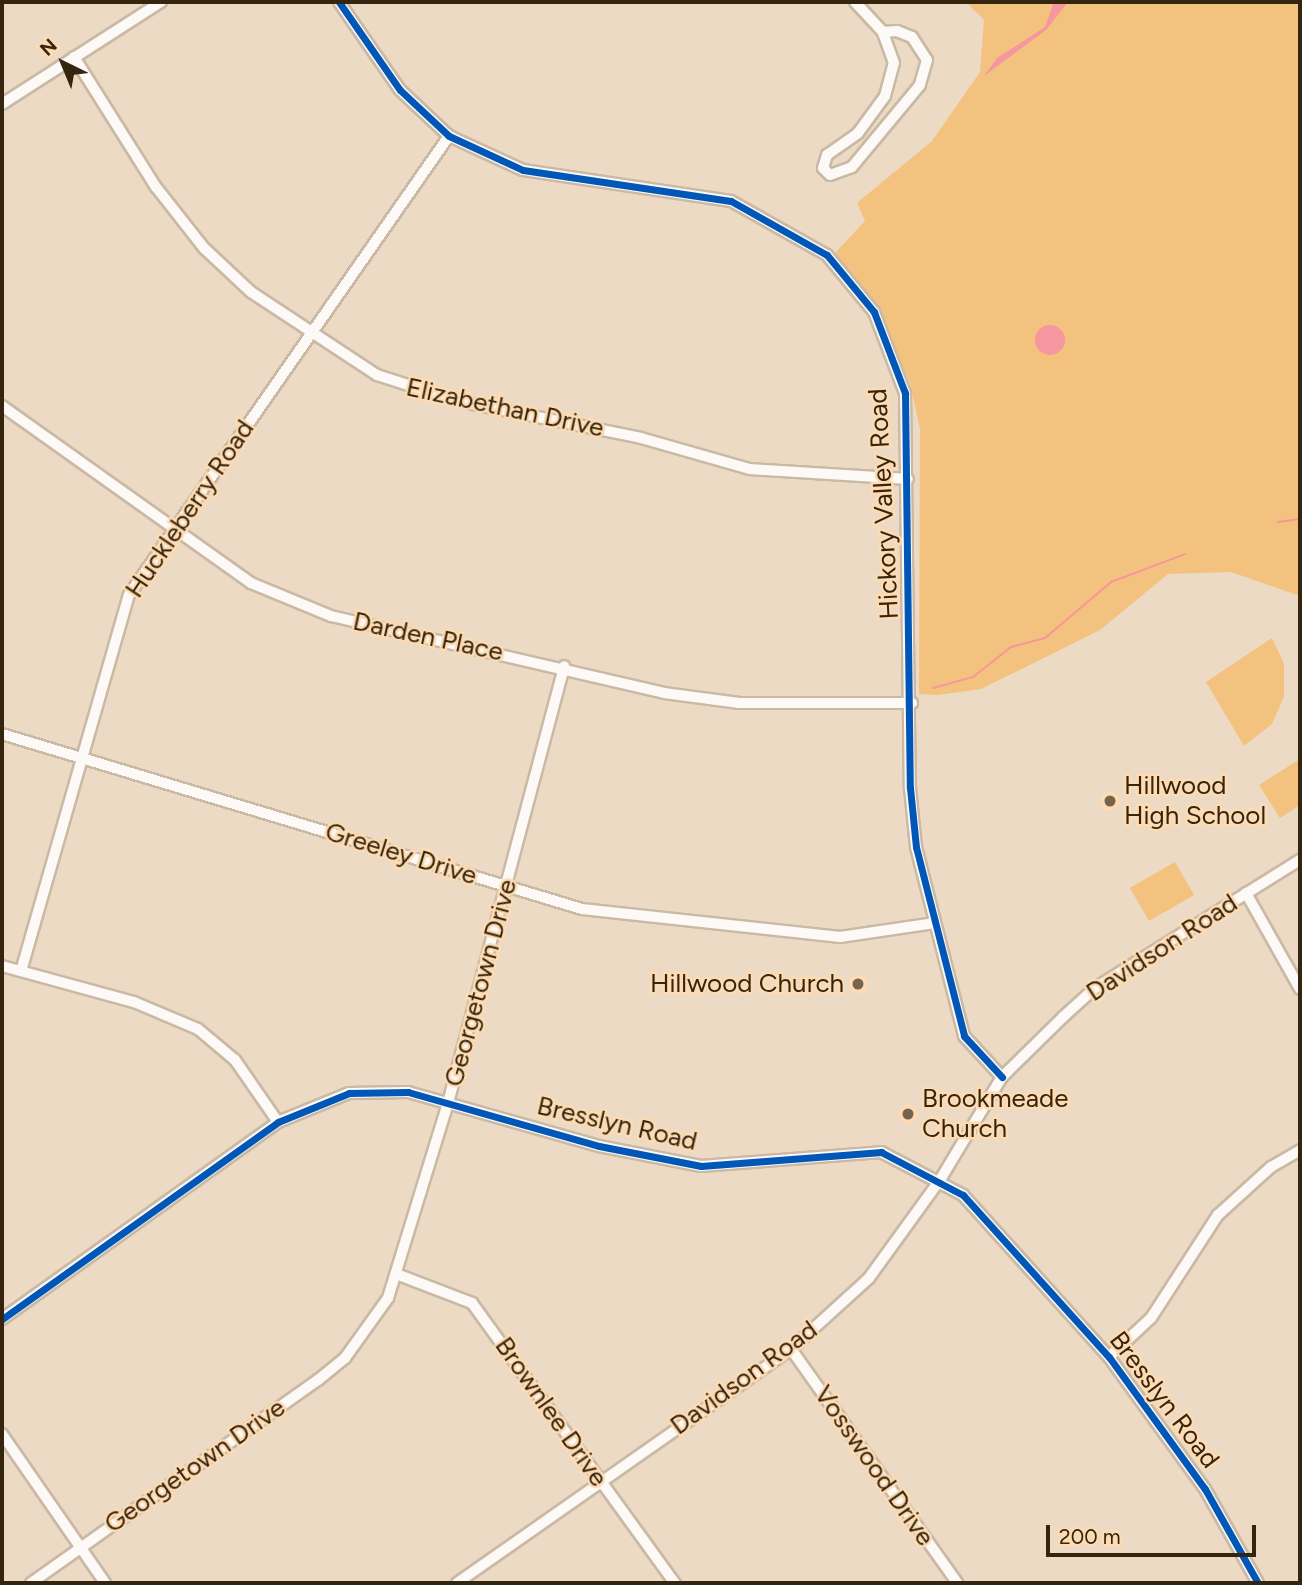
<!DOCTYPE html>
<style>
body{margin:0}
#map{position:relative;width:1302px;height:1585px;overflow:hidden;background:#ecdac4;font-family:Figtree,sans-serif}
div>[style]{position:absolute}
.green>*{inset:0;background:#f3c27e;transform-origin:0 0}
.water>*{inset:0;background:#f6969e}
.round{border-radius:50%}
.stream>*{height:2px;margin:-1px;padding:0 1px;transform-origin:1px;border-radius:1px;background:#f6969e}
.roads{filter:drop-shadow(2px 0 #c9b9a5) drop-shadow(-2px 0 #c9b9a5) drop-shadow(0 2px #c9b9a5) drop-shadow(0 -2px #c9b9a5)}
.minor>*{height:10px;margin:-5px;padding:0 5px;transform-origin:5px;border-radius:5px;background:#fcf9f6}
.cycleway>*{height:7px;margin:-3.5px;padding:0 3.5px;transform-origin:3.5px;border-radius:3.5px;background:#0057b8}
.dots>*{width:19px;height:19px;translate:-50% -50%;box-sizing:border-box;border:4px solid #fedbb2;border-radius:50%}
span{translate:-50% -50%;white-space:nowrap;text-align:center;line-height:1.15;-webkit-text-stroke:5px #fedbb2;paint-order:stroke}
.street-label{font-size:26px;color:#35250f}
.poi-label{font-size:26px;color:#35250f}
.left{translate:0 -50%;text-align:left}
.right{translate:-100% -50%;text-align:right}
.frame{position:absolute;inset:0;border:4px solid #35250f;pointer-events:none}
.north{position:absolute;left:28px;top:28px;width:70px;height:70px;-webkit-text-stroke:5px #fedbb2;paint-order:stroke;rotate:317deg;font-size:19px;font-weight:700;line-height:28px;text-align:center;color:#35250f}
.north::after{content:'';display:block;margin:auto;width:24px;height:32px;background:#35250f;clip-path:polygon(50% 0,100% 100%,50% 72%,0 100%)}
.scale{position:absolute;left:1046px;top:1525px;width:210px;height:32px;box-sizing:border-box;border:4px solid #35250f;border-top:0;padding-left:9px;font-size:21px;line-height:24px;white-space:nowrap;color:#35250f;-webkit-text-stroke:5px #fedbb2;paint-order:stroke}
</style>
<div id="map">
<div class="green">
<i style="clip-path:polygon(966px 2px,1300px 2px,1300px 596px,1231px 572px,1168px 574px,1100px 630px,981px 689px,938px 695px,919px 694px,920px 429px,910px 383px,876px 307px,835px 253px,865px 221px,857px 203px,932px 141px,980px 72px,984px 20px)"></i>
<i style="clip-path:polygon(1272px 638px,1284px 664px,1284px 697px,1272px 724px,1244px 746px,1206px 682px)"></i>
<i style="clip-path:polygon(1300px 759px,1300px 805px,1280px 818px,1259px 785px)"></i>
<i style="left:1175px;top:862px;width:38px;height:52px;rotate:60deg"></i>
</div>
<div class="water">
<i style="clip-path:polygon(1054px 2px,1068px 2px,1046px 30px,984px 76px,997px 58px,1045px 27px)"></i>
<i class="round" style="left:1035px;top:325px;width:30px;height:30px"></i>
</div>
<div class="stream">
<i style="left:1278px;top:522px;width:22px;rotate:-8deg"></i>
<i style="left:933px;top:688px;width:41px;rotate:-15.4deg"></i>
<i style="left:973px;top:677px;width:48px;rotate:-38.3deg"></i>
<i style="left:1011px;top:647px;width:35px;rotate:-15deg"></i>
<i style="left:1045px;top:638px;width:87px;rotate:-40.3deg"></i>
<i style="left:1111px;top:582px;width:79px;rotate:-20.7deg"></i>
</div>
<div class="roads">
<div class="minor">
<i style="left:339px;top:2px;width:107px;rotate:55.3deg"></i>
<i style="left:400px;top:90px;width:67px;rotate:43.2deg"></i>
<i style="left:449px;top:136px;width:81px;rotate:24.7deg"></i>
<i style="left:523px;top:170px;width:210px;rotate:8.5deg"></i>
<i style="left:731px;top:201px;width:110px;rotate:29.4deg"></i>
<i style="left:827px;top:255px;width:74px;rotate:50.5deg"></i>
<i style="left:874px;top:312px;width:87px;rotate:69.1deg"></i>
<i style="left:905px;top:393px;width:395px;rotate:89.3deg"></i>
<i style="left:910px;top:788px;width:59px;rotate:84.2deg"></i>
<i style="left:916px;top:847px;width:195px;rotate:75.7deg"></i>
<i style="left:964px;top:1036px;width:56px;rotate:47.2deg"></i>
<i style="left:855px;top:2px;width:41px;rotate:47deg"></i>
<i style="left:897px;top:31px;width:16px;rotate:22deg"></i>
<i style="left:912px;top:37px;width:27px;rotate:57deg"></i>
<i style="left:927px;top:60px;width:26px;rotate:106deg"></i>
<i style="left:920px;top:85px;width:107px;rotate:129.7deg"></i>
<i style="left:852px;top:167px;width:23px;rotate:160deg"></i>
<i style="left:830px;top:175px;width:10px;rotate:-135deg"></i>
<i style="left:823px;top:168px;width:14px;rotate:-73deg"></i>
<i style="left:827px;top:155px;width:38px;rotate:-35deg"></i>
<i style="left:858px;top:133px;width:46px;rotate:-53.9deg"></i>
<i style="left:885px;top:96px;width:34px;rotate:-75deg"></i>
<i style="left:894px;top:63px;width:33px;rotate:-110deg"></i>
<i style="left:883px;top:32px;width:14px;rotate:-4deg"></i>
<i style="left:74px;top:57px;width:154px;rotate:57.8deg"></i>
<i style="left:156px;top:187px;width:78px;rotate:51.8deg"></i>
<i style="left:204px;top:248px;width:64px;rotate:43.1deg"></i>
<i style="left:251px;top:292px;width:151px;rotate:33.4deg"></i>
<i style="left:377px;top:375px;width:85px;rotate:17.8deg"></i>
<i style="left:458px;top:401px;width:187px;rotate:11.4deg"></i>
<i style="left:641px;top:438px;width:113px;rotate:15.9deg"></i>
<i style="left:750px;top:469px;width:158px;rotate:3.6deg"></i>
<i style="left:2px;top:104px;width:189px;rotate:-32.7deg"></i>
<i style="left:2px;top:406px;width:305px;rotate:35.4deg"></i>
<i style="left:251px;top:583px;width:87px;rotate:22.4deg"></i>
<i style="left:331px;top:616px;width:342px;rotate:13deg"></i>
<i style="left:664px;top:693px;width:76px;rotate:7.6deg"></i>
<i style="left:739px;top:703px;width:173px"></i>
<i style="left:2px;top:734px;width:606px;rotate:16.79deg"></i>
<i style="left:582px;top:909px;width:260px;rotate:6.2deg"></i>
<i style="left:840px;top:937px;width:96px;rotate:-8.4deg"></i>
<i style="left:1246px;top:893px;width:110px;rotate:60.6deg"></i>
<i style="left:2px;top:966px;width:137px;rotate:15.3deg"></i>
<i style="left:134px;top:1002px;width:69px;rotate:22.9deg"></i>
<i style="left:198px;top:1029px;width:48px;rotate:40deg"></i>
<i style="left:235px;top:1060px;width:75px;rotate:55.3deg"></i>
<i style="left:21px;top:971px;width:391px;rotate:-74deg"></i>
<i style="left:129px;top:595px;width:560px;rotate:-55.12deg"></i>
<i style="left:399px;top:1275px;width:78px;rotate:21deg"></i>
<i style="left:472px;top:1303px;width:346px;rotate:54.1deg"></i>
<i style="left:2px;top:1319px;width:339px;rotate:-35.5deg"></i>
<i style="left:278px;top:1122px;width:77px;rotate:-22.2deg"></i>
<i style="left:349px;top:1093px;width:59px;rotate:-1deg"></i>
<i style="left:408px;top:1092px;width:198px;rotate:15.8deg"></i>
<i style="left:599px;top:1146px;width:104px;rotate:11.1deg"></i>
<i style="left:701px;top:1166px;width:181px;rotate:-4.4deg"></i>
<i style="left:881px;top:1152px;width:93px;rotate:27.7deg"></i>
<i style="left:963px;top:1195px;width:218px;rotate:48deg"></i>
<i style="left:1109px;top:1357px;width:163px;rotate:54deg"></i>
<i style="left:1205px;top:1489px;width:108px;rotate:60.6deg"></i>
<i style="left:791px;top:1349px;width:287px;rotate:54.6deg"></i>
<i style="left:1109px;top:1357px;width:57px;rotate:-42.9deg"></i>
<i style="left:1151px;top:1318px;width:123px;rotate:-57deg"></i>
<i style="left:1218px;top:1215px;width:72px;rotate:-42.2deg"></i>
<i style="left:1271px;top:1167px;width:34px;rotate:-30deg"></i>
<i style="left:2px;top:1434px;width:181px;rotate:55.3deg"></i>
<i style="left:31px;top:1583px;width:352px;rotate:-35.3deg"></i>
<i style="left:318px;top:1380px;width:35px;rotate:-39deg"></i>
<i style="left:345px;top:1358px;width:74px;rotate:-54.4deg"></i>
<i style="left:388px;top:1298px;width:204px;rotate:-72.9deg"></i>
<i style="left:448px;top:1103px;width:452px;rotate:-75.1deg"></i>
<i style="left:457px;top:1583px;width:408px;rotate:-35deg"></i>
<i style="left:791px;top:1349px;width:105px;rotate:-42.3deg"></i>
<i style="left:869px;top:1278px;width:121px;rotate:-54.1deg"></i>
<i style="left:940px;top:1180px;width:120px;rotate:-59deg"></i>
<i style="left:1002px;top:1077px;width:86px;rotate:-44.5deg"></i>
<i style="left:1063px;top:1017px;width:43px;rotate:-42.2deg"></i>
<i style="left:1095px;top:988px;width:242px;rotate:-32deg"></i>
</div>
</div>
<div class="cycleway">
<i style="left:339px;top:2px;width:107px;rotate:55.3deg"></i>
<i style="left:400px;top:90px;width:67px;rotate:43.2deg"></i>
<i style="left:449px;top:136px;width:81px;rotate:24.7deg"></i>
<i style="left:523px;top:170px;width:210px;rotate:8.5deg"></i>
<i style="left:731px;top:201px;width:110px;rotate:29.4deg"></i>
<i style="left:827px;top:255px;width:74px;rotate:50.5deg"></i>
<i style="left:874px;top:312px;width:87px;rotate:69.1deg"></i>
<i style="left:905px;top:393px;width:395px;rotate:89.3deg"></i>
<i style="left:910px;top:788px;width:59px;rotate:84.2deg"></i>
<i style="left:916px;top:847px;width:195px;rotate:75.7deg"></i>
<i style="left:964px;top:1036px;width:56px;rotate:47.2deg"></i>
<i style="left:2px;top:1319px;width:339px;rotate:-35.5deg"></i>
<i style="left:278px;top:1122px;width:77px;rotate:-22.2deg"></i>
<i style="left:349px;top:1093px;width:59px;rotate:-1deg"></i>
<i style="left:408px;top:1092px;width:198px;rotate:15.8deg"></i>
<i style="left:599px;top:1146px;width:104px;rotate:11.1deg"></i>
<i style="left:701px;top:1166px;width:181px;rotate:-4.4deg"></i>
<i style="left:881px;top:1152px;width:93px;rotate:27.7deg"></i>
<i style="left:963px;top:1195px;width:218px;rotate:48deg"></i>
<i style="left:1109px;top:1357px;width:163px;rotate:54deg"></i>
<i style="left:1205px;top:1489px;width:108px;rotate:60.6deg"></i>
</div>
<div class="dots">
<i style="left:1110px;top:801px;background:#75644e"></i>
<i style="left:858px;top:984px;background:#75644e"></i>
<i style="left:908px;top:1114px;background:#75644e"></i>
</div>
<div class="street-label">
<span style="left:505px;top:408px;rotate:12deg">Elizabethan Drive</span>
<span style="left:884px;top:504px;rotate:-93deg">Hickory Valley Road</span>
<span style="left:190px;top:509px;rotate:-56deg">Huckleberry Road</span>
<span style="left:428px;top:637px;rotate:12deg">Darden Place</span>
<span style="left:401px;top:854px;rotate:17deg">Greeley Drive</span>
<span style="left:1162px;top:948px;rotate:-33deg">Davidson Road</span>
<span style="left:481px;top:983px;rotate:-75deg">Georgetown Drive</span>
<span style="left:617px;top:1124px;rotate:13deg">Bresslyn Road</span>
<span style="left:744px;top:1378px;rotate:-36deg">Davidson Road</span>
<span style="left:1164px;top:1400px;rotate:53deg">Bresslyn Road</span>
<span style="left:551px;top:1412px;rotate:55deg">Brownlee Drive</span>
<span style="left:195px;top:1466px;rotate:-35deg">Georgetown Drive</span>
<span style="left:874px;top:1466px;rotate:55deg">Vosswood Drive</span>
</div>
<div class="poi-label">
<span class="left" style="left:1124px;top:801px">Hillwood<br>High School</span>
<span class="right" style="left:844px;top:984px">Hillwood Church</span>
<span class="left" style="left:922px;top:1114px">Brookmeade<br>Church</span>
</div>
<div class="frame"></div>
<div class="north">N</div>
<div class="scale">200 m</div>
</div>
